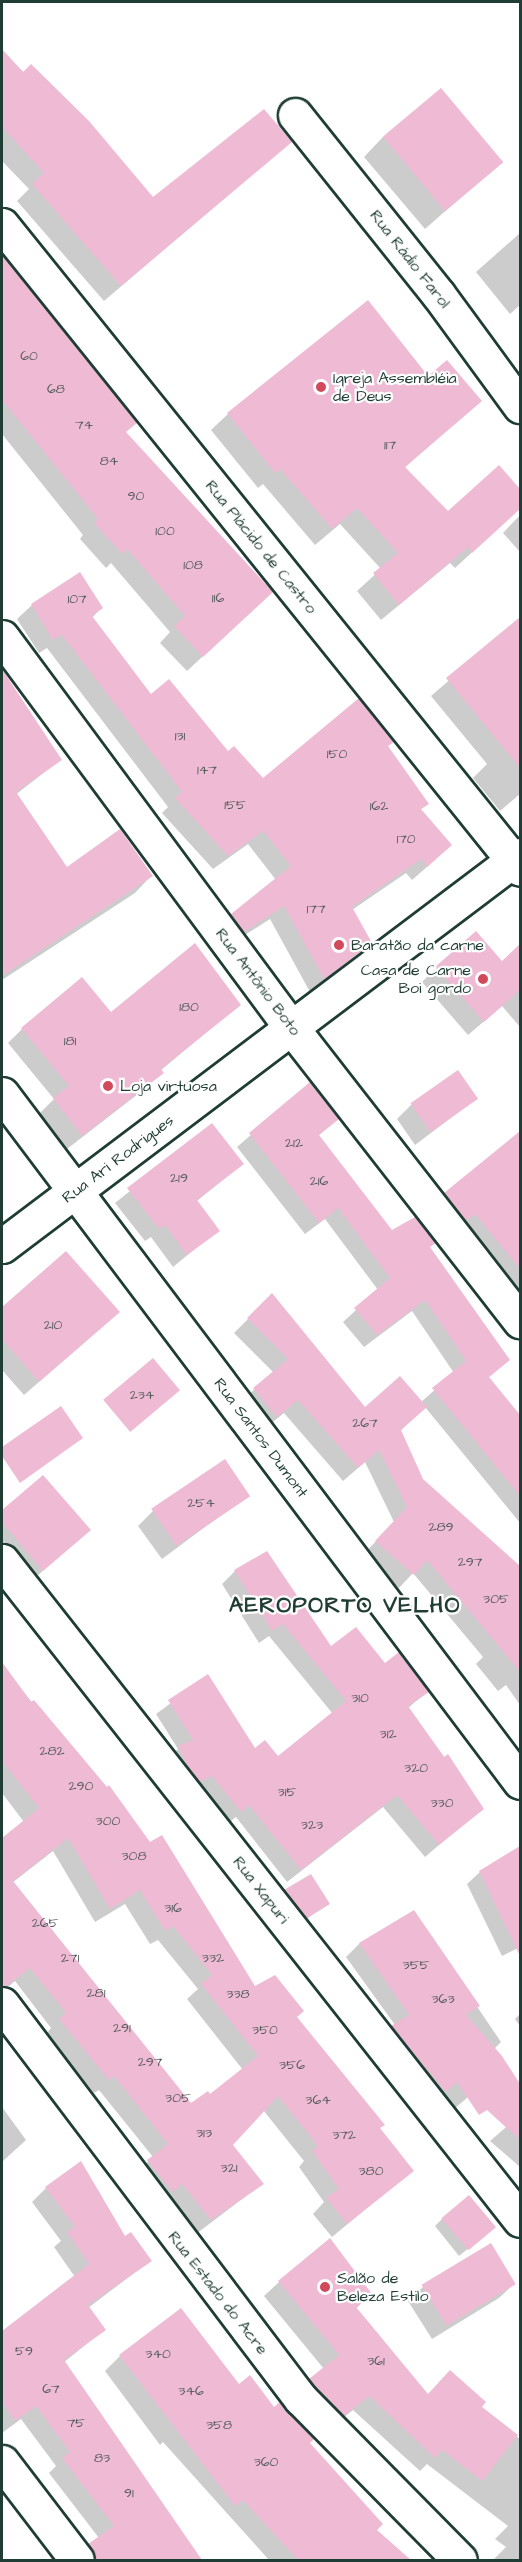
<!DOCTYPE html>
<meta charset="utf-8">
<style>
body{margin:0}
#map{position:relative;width:522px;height:2562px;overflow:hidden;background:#fff;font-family:"Architects Daughter",sans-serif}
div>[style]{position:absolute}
.shadow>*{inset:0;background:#0003}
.building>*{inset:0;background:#efbad4;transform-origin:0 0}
.roads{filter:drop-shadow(2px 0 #1f3d34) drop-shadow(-2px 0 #1f3d34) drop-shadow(0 2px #1f3d34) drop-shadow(0 -2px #1f3d34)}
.minor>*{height:33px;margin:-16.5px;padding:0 16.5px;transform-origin:16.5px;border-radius:16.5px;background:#fff}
.dots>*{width:16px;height:16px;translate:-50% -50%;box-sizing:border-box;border:3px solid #fff;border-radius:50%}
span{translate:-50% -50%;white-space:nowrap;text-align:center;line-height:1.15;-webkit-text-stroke:4.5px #fff;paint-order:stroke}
.number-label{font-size:14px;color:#535c5c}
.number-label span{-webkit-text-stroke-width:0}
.street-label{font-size:16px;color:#1f3d34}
.poi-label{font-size:16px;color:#1f3d34}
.left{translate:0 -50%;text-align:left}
.right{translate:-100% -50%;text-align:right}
.district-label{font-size:22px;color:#1f3d34;font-weight:700;letter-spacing:1.5px}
.frame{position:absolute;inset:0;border:3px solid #1f3d34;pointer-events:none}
</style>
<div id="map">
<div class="shadow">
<i style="clip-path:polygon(2px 51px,153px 199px,290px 142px,104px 301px,17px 201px,29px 189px,2px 161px)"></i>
<i style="clip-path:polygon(383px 137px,501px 162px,425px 229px,364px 157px)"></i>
<i style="clip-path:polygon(520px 233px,520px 305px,510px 314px,476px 272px)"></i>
<i style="clip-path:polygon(2px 258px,125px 433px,256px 607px,187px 671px,160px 643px,170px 632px,111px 563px,106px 568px,80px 539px,83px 535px,2px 434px)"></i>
<i style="clip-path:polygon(428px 378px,480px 401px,404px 468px,448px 514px,499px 467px,520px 491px,520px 508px,455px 568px,450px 563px,381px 620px,357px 591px,381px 569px,340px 524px,315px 545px,263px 484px,258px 488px,211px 430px,228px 414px)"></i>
<i style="clip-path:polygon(520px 515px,520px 552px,503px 533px)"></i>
<i style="clip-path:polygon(80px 574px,101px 608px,92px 618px,150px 696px,262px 780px,387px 746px,427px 803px,420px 810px,436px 859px,412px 880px,406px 873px,352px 910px,370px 943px,310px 992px,270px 919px,229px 945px,218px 930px,276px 880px,248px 844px,213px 869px,162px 813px,168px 807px,47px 648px,39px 653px,17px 619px,32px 605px)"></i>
<i style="clip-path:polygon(520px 619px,520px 794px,500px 811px,473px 778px,487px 764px,431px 696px)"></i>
<i style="clip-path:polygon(2px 683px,60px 760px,5px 803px,67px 869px,151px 876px,135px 893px,2px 980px,2px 917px,11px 911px,2px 895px)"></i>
<i style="clip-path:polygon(520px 946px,520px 1027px,502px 1006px,468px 1035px,422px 982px,436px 968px,501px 963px)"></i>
<i style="clip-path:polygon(239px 1005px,160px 1071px,147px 1087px,67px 1149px,39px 1114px,54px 1099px,8px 1043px,22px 1029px,110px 1014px)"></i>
<i style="clip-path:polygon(310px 1084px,337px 1119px,318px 1136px,392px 1232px,429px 1247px,508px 1360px,488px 1378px,520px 1430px,520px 1523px,425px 1407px,400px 1431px,422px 1480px,520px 1616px,520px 1705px,506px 1685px,498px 1691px,476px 1664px,483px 1657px,413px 1573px,399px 1588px,363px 1555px,394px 1522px,365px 1462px,343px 1481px,284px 1413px,263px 1430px,240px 1402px,274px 1373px,234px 1333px,272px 1295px,365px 1409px,421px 1402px,454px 1373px,412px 1311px,364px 1347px,343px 1322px,378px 1290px,325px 1219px,305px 1234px,237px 1147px)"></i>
<i style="clip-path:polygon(476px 1099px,415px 1145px,397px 1119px,411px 1105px)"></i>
<i style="clip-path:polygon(212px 1125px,242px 1164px,197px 1201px,218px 1230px,173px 1267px,151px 1237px,145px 1241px,115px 1203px)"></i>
<i style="clip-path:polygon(512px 1146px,520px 1156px,520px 1298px,431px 1208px)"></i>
<i style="clip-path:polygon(65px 1253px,103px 1326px,24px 1395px,2px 1370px,2px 1309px)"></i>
<i style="clip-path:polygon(225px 1462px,248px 1495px,162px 1559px,138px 1526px,153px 1511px)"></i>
<i style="clip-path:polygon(43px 1478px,89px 1530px,28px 1584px,2px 1553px,2px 1512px)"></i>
<i style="clip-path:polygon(235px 1571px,330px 1649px,384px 1665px,427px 1692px,408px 1708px,482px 1808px,425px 1857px,383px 1807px,287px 1882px,236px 1817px,227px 1824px,166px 1761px,178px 1749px,156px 1714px,208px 1676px,254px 1751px,278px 1758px,333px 1714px,269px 1636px,259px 1643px,222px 1584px)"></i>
<i style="clip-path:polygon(evenodd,2px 1664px,255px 1988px,296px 2017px,412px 2171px,332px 2237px,313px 2214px,324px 2202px,299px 2167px,304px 2161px,263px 2110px,231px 2145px,262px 2184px,196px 2234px,134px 2175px,153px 2157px,99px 2090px,94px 2093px,46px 2034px,51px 2028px,15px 1981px,2px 1992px,2px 1840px,24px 1822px,2px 1793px,2px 1664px,53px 1851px,95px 1922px,125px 1904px,150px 1944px,158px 1940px,198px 1989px,187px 1999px,243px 2070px,210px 2096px,190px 2105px,12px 1883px,53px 1851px)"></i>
<i style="clip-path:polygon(520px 1848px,520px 1947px,502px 1956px,467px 1884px,480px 1872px)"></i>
<i style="clip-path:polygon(285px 1891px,328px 1904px,298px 1925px,278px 1898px)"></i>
<i style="clip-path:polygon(413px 1912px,501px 2042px,495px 2048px,506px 2064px,453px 2110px,443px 2094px,432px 2104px,379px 2040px,395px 2025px,346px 1957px,359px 1944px)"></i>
<i style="clip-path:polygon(520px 2014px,520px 2026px,515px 2019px)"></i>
<i style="clip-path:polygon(2px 2107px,26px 2140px,2px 2162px)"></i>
<i style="clip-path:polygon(520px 2115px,520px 2167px,490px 2141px)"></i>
<i style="clip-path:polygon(46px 2188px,124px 2238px,150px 2261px,88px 2308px,104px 2330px,63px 2363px,200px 2560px,77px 2560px,99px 2538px,49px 2473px,56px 2466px,21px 2419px,2px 2433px,2px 2334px,75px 2277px,54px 2247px,61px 2241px,32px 2202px)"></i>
<i style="clip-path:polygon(442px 2219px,486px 2234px,459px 2256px,435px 2226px)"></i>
<i style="clip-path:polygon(490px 2245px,514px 2284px,499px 2298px,432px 2339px,408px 2301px,423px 2287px)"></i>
<i style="clip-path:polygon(279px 2282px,370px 2294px,356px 2309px,427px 2396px,479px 2407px,520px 2439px,520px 2560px,493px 2560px,506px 2547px,495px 2539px,508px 2526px,427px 2464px,420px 2471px,353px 2410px,329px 2429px,296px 2395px,324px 2369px,264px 2296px)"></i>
<i style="clip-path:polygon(120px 2356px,238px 2386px,274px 2409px,308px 2443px,375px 2530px,409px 2560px,269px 2560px,163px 2442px,160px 2445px,105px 2371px)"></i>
</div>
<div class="building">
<i style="clip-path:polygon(2px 49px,23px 72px,31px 64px,89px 121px,153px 197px,264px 109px,292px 142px,121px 286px,32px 184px,44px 173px,2px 127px)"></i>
<i style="left:441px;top:88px;width:97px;height:76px;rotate:50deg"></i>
<i style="clip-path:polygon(2px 254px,137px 423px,126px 432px,273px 592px,203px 657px,174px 626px,185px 616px,127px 549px,122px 554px,94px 523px,98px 519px,2px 400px)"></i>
<i style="clip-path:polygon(368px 300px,428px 376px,447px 360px,482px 401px,405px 467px,448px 511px,499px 465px,520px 489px,520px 509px,472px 553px,468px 547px,399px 605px,373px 573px,398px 553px,357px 508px,332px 529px,280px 469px,275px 473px,227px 413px)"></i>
<i style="clip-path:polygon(80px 572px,103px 608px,92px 616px,151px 694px,169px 679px,228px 751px,234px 746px,263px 778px,359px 698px,394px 742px,388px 746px,429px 804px,421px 809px,452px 845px,427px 867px,421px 859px,352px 907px,372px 943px,324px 979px,284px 906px,244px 932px,231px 914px,291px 866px,263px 831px,228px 856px,175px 798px,182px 792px,62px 635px,53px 640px,31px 604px)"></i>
<i style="clip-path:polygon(520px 617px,520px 768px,446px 678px)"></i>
<i style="clip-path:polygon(2px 669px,62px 760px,16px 792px,67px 867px,120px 829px,153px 876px,2px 976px)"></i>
<i style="clip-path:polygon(476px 931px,502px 961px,520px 944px,520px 990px,484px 1022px,435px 967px)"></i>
<i style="clip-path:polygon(195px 943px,241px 1005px,161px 1069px,164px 1073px,82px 1136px,53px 1098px,69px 1086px,21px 1028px,82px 977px,111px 1012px)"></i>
<i style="left:458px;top:1070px;width:35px;height:58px;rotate:55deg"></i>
<i style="clip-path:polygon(310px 1082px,339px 1119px,319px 1135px,392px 1230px,415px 1217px,436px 1243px,430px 1247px,510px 1360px,489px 1377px,520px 1415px,520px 1496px,432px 1388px,466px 1361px,425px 1300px,377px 1335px,354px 1308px,390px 1278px,338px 1208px,319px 1223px,249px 1133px)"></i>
<i style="clip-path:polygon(212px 1123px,244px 1164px,197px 1200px,220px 1231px,187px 1255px,165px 1225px,159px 1229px,127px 1188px)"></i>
<i style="clip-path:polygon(520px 1131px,520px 1269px,475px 1214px,466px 1221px,444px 1193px)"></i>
<i style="clip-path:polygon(66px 1251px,120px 1312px,39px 1382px,2px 1339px,2px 1307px)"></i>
<i style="clip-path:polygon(272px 1293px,365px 1407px,400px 1376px,427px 1407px,401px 1430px,423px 1479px,520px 1566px,520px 1672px,427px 1560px,414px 1575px,375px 1541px,407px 1507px,379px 1450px,358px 1468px,298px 1400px,277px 1417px,253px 1388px,288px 1359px,247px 1318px)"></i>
<i style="left:153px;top:1358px;width:42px;height:65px;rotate:50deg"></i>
<i style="clip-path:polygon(61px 1406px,83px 1438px,20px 1483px,2px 1456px,2px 1447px)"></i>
<i style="left:225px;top:1459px;width:45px;height:89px;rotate:56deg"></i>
<i style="clip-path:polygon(43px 1475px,91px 1530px,43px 1571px,2px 1522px,2px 1510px)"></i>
<i style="clip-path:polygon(267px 1551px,331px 1646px,356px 1627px,385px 1663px,399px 1652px,429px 1692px,408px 1706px,444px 1757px,448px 1754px,484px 1809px,439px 1845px,397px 1795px,301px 1870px,249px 1805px,241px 1812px,212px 1776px,199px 1782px,189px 1769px,178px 1746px,193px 1740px,168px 1700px,208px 1674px,255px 1748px,265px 1740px,278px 1756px,346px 1701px,283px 1624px,272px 1631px,234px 1570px)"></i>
<i style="clip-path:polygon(evenodd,2px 1662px,31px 1702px,34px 1700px,107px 1787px,109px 1785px,150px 1842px,162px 1835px,255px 1986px,275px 1975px,304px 2011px,297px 2017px,385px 2125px,380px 2128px,414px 2171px,347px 2224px,326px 2198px,339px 2189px,312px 2151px,318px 2146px,278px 2096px,233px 2145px,264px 2184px,211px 2220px,182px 2184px,173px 2192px,147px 2160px,168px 2144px,114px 2076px,109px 2080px,59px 2019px,66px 2013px,30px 1968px,6px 1986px,2px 1986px,2px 1838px,39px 1808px,2px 1761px,2px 1662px,68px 1838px,110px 1909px,140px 1890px,165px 1931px,173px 1926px,212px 1975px,201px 1984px,258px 2056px,210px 2094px,208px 2091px,191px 2103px,13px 1881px,68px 1838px)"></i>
<i style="clip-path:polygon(520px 1846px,520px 1956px,479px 1871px)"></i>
<i style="clip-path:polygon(311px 1874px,330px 1904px,307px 1918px,284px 1890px)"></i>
<i style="clip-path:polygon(414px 1910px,480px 2006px,466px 2015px,502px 2056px,520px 2084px,520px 2140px,487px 2110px,479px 2115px,457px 2082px,446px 2092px,391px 2026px,409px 2015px,359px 1943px)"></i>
<i style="clip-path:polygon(81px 2161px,125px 2236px,131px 2232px,152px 2261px,88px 2305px,106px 2330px,64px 2360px,202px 2560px,95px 2560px,88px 2544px,114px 2526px,62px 2458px,70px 2452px,36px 2406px,15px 2421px,2px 2401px,2px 2331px,89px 2264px,67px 2232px,75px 2227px,45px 2187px)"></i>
<i style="left:469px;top:2195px;width:42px;height:36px;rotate:50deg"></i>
<i style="clip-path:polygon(330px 2238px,372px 2294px,356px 2307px,428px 2394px,450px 2370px,486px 2402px,482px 2407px,518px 2435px,482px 2481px,442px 2450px,435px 2458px,369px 2396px,344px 2416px,309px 2379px,339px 2355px,278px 2281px)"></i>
<i style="left:491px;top:2243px;width:48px;height:81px;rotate:59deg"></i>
<i style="clip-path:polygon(181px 2308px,239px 2384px,250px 2375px,274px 2407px,280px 2402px,314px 2439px,310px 2443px,383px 2524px,377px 2530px,411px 2560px,298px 2560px,243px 2500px,235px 2506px,119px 2355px)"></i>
</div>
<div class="roads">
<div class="minor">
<i style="left:295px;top:115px;width:229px;rotate:51.4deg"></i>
<i style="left:438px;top:294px;width:139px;rotate:53.8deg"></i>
<i style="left:2px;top:225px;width:826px;rotate:51.19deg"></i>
<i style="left:2px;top:637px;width:485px;rotate:53.5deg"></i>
<i style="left:291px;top:1027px;width:373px;rotate:52.1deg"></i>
<i style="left:2px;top:1094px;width:861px;rotate:53.02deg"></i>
<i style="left:2px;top:1246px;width:649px;rotate:-37.05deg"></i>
<i style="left:2px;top:1561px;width:838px;rotate:51.83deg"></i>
<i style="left:2px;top:2004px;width:495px;rotate:52.9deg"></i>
<i style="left:301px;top:2399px;width:226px;rotate:45.4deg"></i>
<i style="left:2px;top:2462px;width:123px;rotate:52.6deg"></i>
</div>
</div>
<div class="dots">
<i style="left:321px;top:387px;background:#d1495b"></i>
<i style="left:339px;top:945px;background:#d1495b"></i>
<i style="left:483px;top:979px;background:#d1495b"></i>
<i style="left:108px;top:1086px;background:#d1495b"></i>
<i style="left:325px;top:2287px;background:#d1495b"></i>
</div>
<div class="number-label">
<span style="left:29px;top:356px">60</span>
<span style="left:56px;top:389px">68</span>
<span style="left:84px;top:425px">74</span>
<span style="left:390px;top:445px">117</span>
<span style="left:109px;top:461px">84</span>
<span style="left:136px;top:496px">90</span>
<span style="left:165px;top:531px">100</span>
<span style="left:193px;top:565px">108</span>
<span style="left:218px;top:598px">116</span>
<span style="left:77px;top:599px">107</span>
<span style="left:180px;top:736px">131</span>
<span style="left:337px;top:754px">150</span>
<span style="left:207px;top:770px">147</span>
<span style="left:235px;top:805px">155</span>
<span style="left:379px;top:806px">162</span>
<span style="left:406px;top:839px">170</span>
<span style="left:316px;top:909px">177</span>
<span style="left:189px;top:1007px">180</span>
<span style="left:70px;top:1041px">181</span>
<span style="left:294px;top:1143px">212</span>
<span style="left:179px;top:1178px">219</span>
<span style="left:319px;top:1181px">216</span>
<span style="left:53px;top:1325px">210</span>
<span style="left:142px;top:1395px">234</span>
<span style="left:365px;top:1423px">267</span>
<span style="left:201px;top:1503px">254</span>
<span style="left:441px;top:1527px">289</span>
<span style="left:470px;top:1562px">297</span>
<span style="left:496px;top:1599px">305</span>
<span style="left:360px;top:1698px">310</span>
<span style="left:388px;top:1734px">312</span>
<span style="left:52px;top:1751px">282</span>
<span style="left:416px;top:1768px">320</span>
<span style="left:81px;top:1786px">290</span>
<span style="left:287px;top:1792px">315</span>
<span style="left:442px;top:1803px">330</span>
<span style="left:108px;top:1821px">300</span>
<span style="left:312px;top:1825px">323</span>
<span style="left:134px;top:1856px">308</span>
<span style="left:173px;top:1908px">316</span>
<span style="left:45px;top:1923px">265</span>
<span style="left:70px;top:1958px">271</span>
<span style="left:213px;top:1958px">332</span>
<span style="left:416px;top:1965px">355</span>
<span style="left:96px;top:1993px">281</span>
<span style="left:238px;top:1994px">338</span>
<span style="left:443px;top:1999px">363</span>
<span style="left:122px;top:2028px">291</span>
<span style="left:265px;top:2030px">350</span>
<span style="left:150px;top:2062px">297</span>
<span style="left:292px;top:2065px">356</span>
<span style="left:178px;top:2098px">305</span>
<span style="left:318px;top:2100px">364</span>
<span style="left:204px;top:2133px">313</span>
<span style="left:344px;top:2135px">372</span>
<span style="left:229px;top:2168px">321</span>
<span style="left:371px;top:2171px">380</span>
<span style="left:24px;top:2351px">59</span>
<span style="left:158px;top:2354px">340</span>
<span style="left:376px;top:2361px">361</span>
<span style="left:51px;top:2389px">67</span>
<span style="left:191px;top:2391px">346</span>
<span style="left:76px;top:2423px">75</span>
<span style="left:219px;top:2425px">358</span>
<span style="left:102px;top:2458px">83</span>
<span style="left:266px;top:2462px">360</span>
<span style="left:129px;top:2493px">91</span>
</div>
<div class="street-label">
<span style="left:410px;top:259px;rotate:52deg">Rua Rádio Farol</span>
<span style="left:261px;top:547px;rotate:51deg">Rua Plácido de Castro</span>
<span style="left:258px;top:982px;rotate:53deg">Rua Antônio Boto</span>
<span style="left:118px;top:1159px;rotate:-37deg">Rua Ari Rodrigues</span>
<span style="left:261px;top:1438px;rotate:53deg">Rua Santos Dumont</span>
<span style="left:261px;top:1890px;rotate:52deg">Rua Xapuri</span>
<span style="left:218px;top:2293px;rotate:52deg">Rua Estado do Acre</span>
</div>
<div class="poi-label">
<span class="left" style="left:333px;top:387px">Igreja Assembléia<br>de Deus</span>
<span class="left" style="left:351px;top:945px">Baratão da carne</span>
<span class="right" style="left:471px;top:979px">Casa de Carne<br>Boi gordo</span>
<span class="left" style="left:120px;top:1086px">Loja virtuosa</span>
<span class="left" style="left:337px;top:2287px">Salão de<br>Beleza Estilo</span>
</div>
<div class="district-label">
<span style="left:345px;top:1606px">AEROPORTO VELHO</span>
</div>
<div class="frame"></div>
</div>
